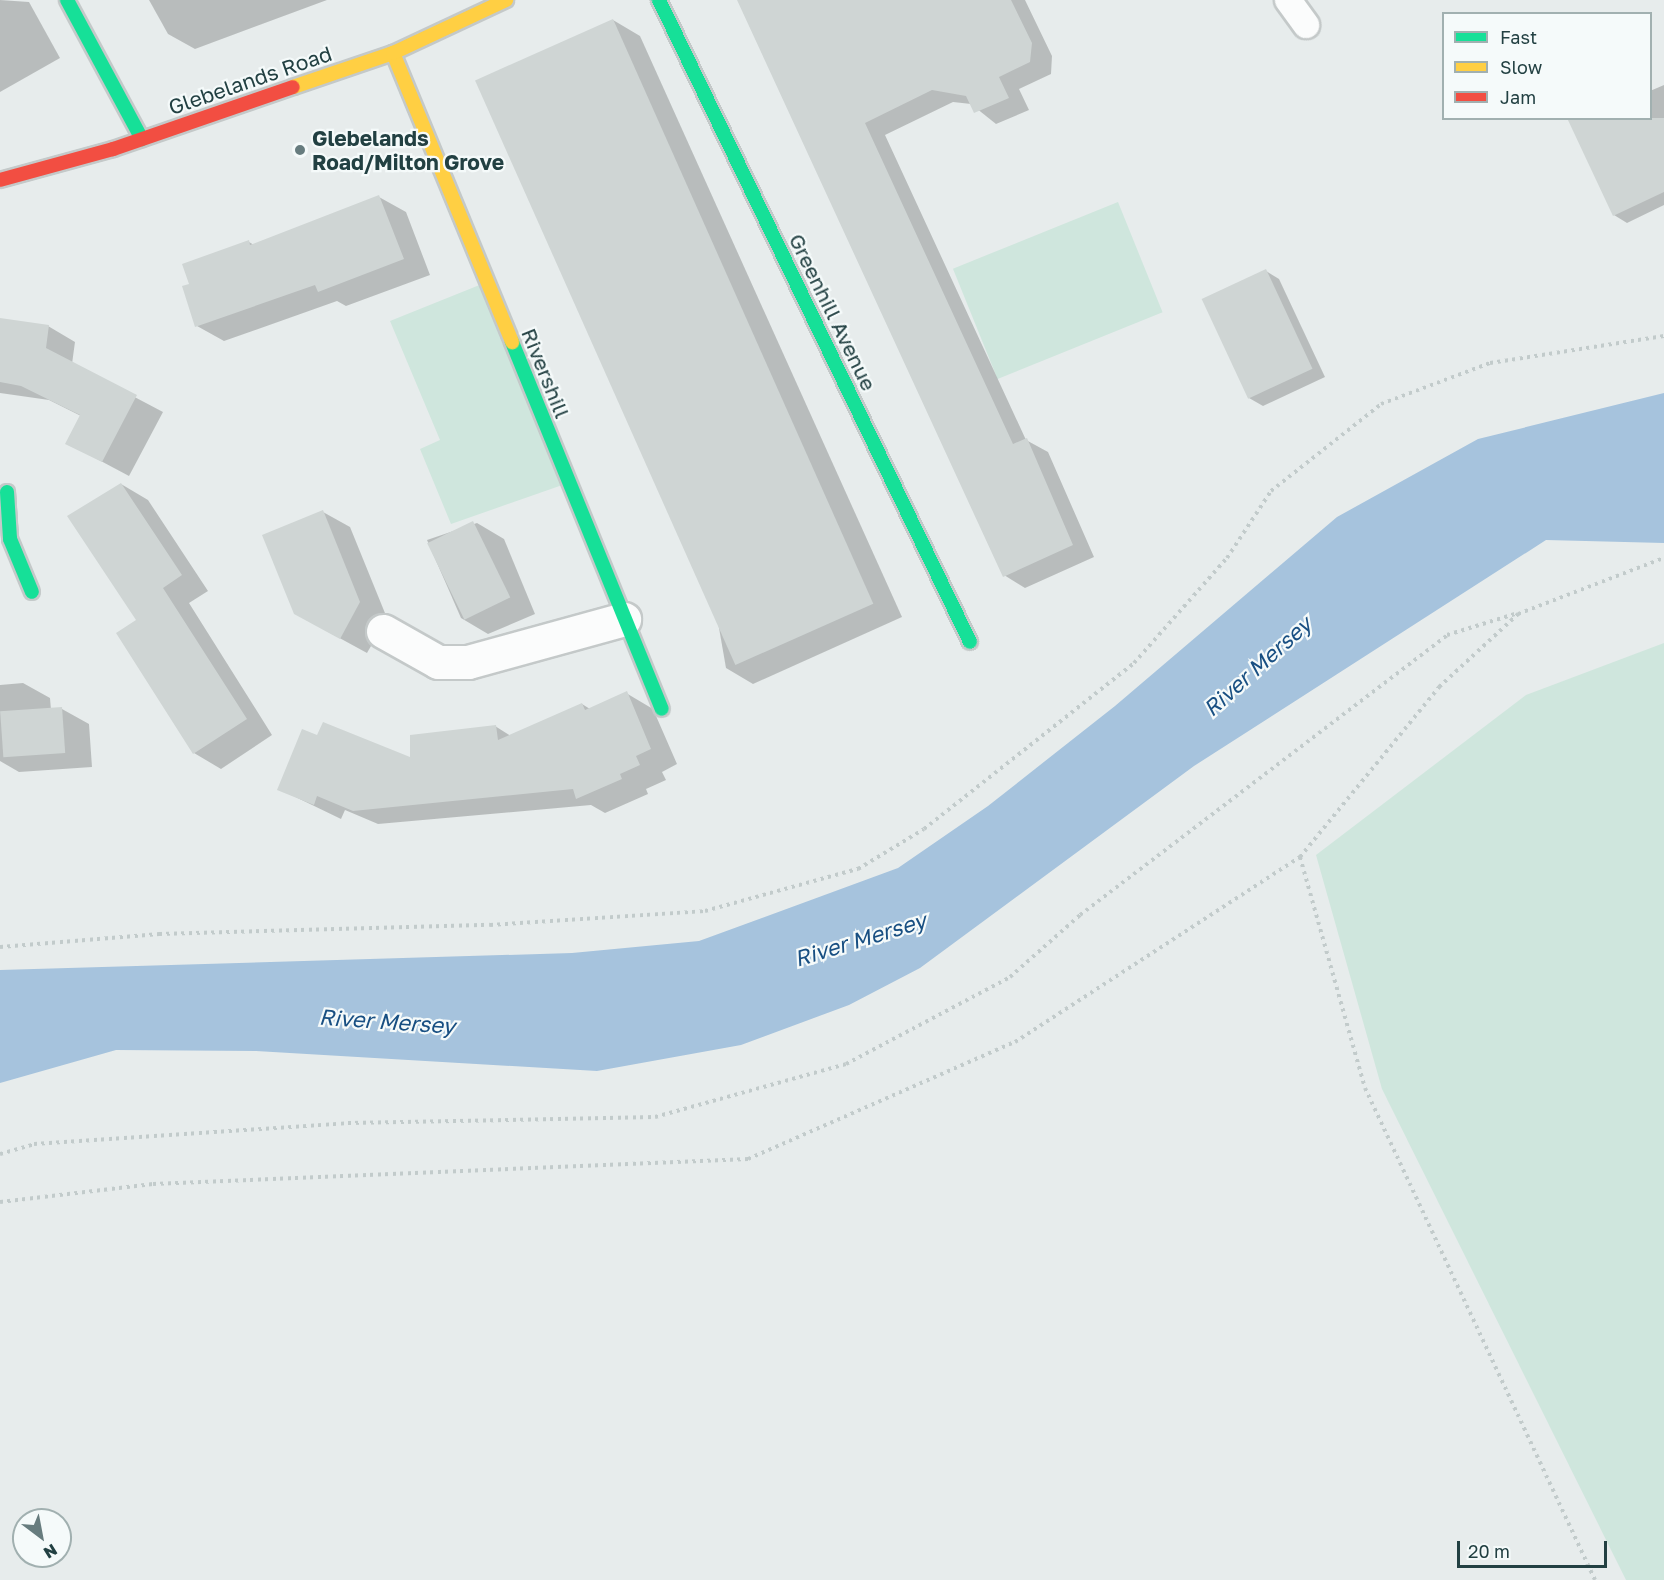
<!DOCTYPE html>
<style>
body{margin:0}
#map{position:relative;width:1664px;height:1580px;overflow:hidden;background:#e7ecec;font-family:"Golos Text",sans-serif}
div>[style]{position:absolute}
.green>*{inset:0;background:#cfe6dd;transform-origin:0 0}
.water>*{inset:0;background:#a6c3dd}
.shadow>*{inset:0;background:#0003}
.building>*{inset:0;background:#cfd5d4;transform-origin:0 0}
.path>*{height:4px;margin-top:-2px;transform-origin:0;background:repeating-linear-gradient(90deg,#c2cbcb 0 3px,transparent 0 7.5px)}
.roads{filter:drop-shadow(2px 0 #c4c9c9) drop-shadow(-2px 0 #c4c9c9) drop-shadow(0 2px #c4c9c9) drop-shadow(0 -2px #c4c9c9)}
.lane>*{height:26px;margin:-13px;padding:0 13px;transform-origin:13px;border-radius:13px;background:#fbfcfc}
.street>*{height:33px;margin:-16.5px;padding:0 16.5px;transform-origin:16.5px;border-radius:16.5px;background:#fbfcfc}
.fast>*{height:14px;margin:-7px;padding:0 7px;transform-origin:7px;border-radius:7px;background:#16e098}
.slow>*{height:14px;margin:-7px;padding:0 7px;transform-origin:7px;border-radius:7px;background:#ffcf43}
.jam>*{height:14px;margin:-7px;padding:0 7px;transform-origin:7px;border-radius:7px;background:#f24e42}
.dots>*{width:16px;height:16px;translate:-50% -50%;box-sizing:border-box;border:3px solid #f5fafa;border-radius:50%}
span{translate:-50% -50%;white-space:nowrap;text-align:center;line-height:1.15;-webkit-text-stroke:4.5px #f5fafa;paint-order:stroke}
.street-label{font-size:21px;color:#224042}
.poi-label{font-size:21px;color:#224042;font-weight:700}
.left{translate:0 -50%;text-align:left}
.water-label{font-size:22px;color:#184f82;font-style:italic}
.legend{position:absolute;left:1442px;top:12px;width:210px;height:108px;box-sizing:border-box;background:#f5fafa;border:2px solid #a1b0b0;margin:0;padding:8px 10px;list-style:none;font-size:18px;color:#224042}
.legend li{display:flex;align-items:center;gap:12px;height:30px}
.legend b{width:30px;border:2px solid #a1b0b0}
.north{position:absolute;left:12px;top:1508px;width:60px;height:60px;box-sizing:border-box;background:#f5fafa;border:2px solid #a1b0b0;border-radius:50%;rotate:148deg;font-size:16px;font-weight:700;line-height:24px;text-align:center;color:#224042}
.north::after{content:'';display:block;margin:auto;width:21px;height:27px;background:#677c7e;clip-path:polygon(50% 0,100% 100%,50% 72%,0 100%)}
.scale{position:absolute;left:1457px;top:1541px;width:150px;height:27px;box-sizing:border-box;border:3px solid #224042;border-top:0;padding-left:8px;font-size:18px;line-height:21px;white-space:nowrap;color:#224042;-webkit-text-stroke:4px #f5fafa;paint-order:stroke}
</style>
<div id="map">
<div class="green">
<i style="left:1118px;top:202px;width:119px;height:178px;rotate:68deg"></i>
<i style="clip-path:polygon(482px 284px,571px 482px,451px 524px,420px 449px,440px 440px,390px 321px)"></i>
<i style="clip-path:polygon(1664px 643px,1664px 1580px,1626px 1580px,1382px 1089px,1316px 855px,1526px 695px)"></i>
</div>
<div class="water">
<i style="clip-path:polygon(1664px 393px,1664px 543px,1546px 540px,1194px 766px,920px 968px,849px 1005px,741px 1045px,597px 1071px,256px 1051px,116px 1050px,0 1083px,0 970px,572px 953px,699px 941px,898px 868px,988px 806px,1115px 706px,1337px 517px,1478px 439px)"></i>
</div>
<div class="shadow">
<i style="clip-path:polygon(0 0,29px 2px,60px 58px,0 92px)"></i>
<i style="clip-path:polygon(149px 0,327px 0,195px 49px,168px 34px)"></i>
<i style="clip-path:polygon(738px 0,1025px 0,1052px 56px,1051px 74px,1019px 89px,1029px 110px,996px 124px,971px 104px,953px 102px,885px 135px,1026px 440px,1048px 452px,1094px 557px,1025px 588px,1004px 575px)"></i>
<i style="clip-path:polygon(613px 20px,640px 36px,902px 617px,753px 684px,726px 668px)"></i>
<i style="clip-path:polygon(1664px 85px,1664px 205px,1627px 223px,1614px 215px,1650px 118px,1650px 91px)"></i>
<i style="clip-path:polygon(379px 197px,406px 212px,430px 275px,346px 306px,337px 301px,224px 341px,197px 326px,190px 285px,249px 242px,254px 245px)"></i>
<i style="clip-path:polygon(1266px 271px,1279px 279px,1325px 377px,1263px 406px,1249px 398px,1204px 300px)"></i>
<i style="clip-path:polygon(0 319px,48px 326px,75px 342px,72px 364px,163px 412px,129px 476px,67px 443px,81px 416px,49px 400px,0 393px)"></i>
<i style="clip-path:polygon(121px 484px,148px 500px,208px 591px,189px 603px,272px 735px,221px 769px,194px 753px,118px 634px,138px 621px)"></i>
<i style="clip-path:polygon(323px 512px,350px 527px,387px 618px,367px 653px,323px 629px)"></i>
<i style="clip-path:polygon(477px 523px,504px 539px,535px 614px,488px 634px,461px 618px,427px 540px)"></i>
<i style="clip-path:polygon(23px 683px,50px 698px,51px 710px,62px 709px,89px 724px,92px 767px,19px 772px,0 761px,0 685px)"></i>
<i style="clip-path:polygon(626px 693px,653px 709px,677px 764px,662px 772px,666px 780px,646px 789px,648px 794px,605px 813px,591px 805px,378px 824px,345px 810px,341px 819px,279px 789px,317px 737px,412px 759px,495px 726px,511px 736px,582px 704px,590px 709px)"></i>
</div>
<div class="building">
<i style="clip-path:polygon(737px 0,1011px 0,1032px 43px,1030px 62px,999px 77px,1009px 98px,974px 113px,966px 96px,932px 90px,865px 123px,1013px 444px,1027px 438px,1073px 545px,1003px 577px)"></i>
<i style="left:613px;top:19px;width:640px;height:151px;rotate:66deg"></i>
<i style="clip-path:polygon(1567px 118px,1664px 118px,1664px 192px,1613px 216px)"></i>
<i style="clip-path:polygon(379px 195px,404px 259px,318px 292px,315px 285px,195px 327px,182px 286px,189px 284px,182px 264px,249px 240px,250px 245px)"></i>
<i style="left:1266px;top:269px;width:110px;height:71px;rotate:65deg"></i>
<i style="clip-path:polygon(0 318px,49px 325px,46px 348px,137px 395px,102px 462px,65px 444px,80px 415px,21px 386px,0 382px)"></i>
<i style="clip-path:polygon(121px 483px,182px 575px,163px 588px,247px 719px,193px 754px,116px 633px,136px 620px,67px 516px)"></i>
<i style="clip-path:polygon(323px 510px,360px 602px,340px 639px,294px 614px,262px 535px)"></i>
<i style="left:473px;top:521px;width:85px;height:51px;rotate:64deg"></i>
<i style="clip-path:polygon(627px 691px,651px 749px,636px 756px,640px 765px,620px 774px,622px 779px,576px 799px,573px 789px,353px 811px,317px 796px,314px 805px,277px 790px,302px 729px,317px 735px,323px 722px,410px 757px,410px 735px,496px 725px,498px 740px,582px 703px,585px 710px)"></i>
<i style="left:62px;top:707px;width:46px;height:62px;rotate:86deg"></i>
</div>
<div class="path">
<i style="left:1300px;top:857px;width:240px;rotate:74.3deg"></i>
<i style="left:1365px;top:1088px;width:543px;rotate:64.94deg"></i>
<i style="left:0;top:947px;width:160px;rotate:-4.7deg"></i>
<i style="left:159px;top:934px;width:331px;rotate:-1.6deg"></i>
<i style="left:490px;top:925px;width:215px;rotate:-3.7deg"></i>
<i style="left:705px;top:911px;width:159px;rotate:-15.4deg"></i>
<i style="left:858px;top:869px;width:77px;rotate:-31.2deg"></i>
<i style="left:924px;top:829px;width:268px;rotate:-38.3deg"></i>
<i style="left:1134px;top:663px;width:140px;rotate:-48.5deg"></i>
<i style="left:1227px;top:558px;width:80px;rotate:-56.7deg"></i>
<i style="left:1271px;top:491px;width:140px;rotate:-38.3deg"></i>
<i style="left:1381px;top:404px;width:116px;rotate:-20.6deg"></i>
<i style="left:1490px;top:363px;width:176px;rotate:-8.8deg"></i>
<i style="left:0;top:1154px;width:35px;rotate:-16deg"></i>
<i style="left:34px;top:1144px;width:315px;rotate:-3.8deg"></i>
<i style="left:348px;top:1123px;width:307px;rotate:-1.1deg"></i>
<i style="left:655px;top:1117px;width:198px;rotate:-15.5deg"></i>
<i style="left:846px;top:1064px;width:186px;rotate:-27.9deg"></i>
<i style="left:1010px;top:977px;width:94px;rotate:-41.5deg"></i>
<i style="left:1080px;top:915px;width:462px;rotate:-37.3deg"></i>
<i style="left:1447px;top:635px;width:71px;rotate:-17.2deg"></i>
<i style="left:0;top:1202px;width:154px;rotate:-6.7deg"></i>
<i style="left:153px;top:1184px;width:596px;rotate:-2.41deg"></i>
<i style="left:748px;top:1159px;width:292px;rotate:-23.7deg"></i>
<i style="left:1015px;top:1042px;width:340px;rotate:-33deg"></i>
<i style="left:1300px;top:857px;width:220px;rotate:-50.7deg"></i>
<i style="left:1439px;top:687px;width:108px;rotate:-42.7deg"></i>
<i style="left:1518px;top:614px;width:156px;rotate:-21deg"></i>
</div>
<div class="roads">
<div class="lane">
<i style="left:1288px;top:0;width:31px;rotate:54deg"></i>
</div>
<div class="street">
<i style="left:383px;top:631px;width:63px;rotate:29.4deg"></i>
<i style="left:438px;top:662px;width:30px"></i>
<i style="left:468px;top:662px;width:162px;rotate:-15.4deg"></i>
</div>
<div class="fast">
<i style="left:67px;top:0;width:158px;rotate:61.7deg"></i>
<i style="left:659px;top:0;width:713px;rotate:64.15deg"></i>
<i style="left:512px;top:342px;width:396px;rotate:67.8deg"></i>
<i style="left:7px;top:492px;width:47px;rotate:86.3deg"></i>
<i style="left:10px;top:539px;width:57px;rotate:67.5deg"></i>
</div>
<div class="slow">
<i style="left:393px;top:53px;width:313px;rotate:67.6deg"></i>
<i style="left:293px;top:87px;width:106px;rotate:-18.8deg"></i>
<i style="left:393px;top:53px;width:125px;rotate:-25.1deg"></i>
</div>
<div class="jam">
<i style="left:0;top:180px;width:117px;rotate:-15.3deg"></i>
<i style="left:113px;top:149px;width:190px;rotate:-19deg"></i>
</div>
</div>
<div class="dots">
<i style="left:300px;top:150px;background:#677c7e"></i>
</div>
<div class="street-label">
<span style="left:250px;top:80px;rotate:-19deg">Glebelands Road</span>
<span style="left:833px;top:312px;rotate:64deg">Greenhill Avenue</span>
<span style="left:546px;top:373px;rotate:68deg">Rivershill</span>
</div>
<div class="poi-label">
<span class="left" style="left:312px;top:150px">Glebelands<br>Road/Milton Grove</span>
</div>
<div class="water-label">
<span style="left:1257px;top:666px;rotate:-42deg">River Mersey</span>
<span style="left:860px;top:939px;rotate:-17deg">River Mersey</span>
<span style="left:387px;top:1021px;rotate:4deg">River Mersey</span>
</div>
<ul class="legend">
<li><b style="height:8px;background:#16e098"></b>Fast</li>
<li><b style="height:8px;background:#ffcf43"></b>Slow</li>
<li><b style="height:8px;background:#f24e42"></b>Jam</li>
</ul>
<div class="north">N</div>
<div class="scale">20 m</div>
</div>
